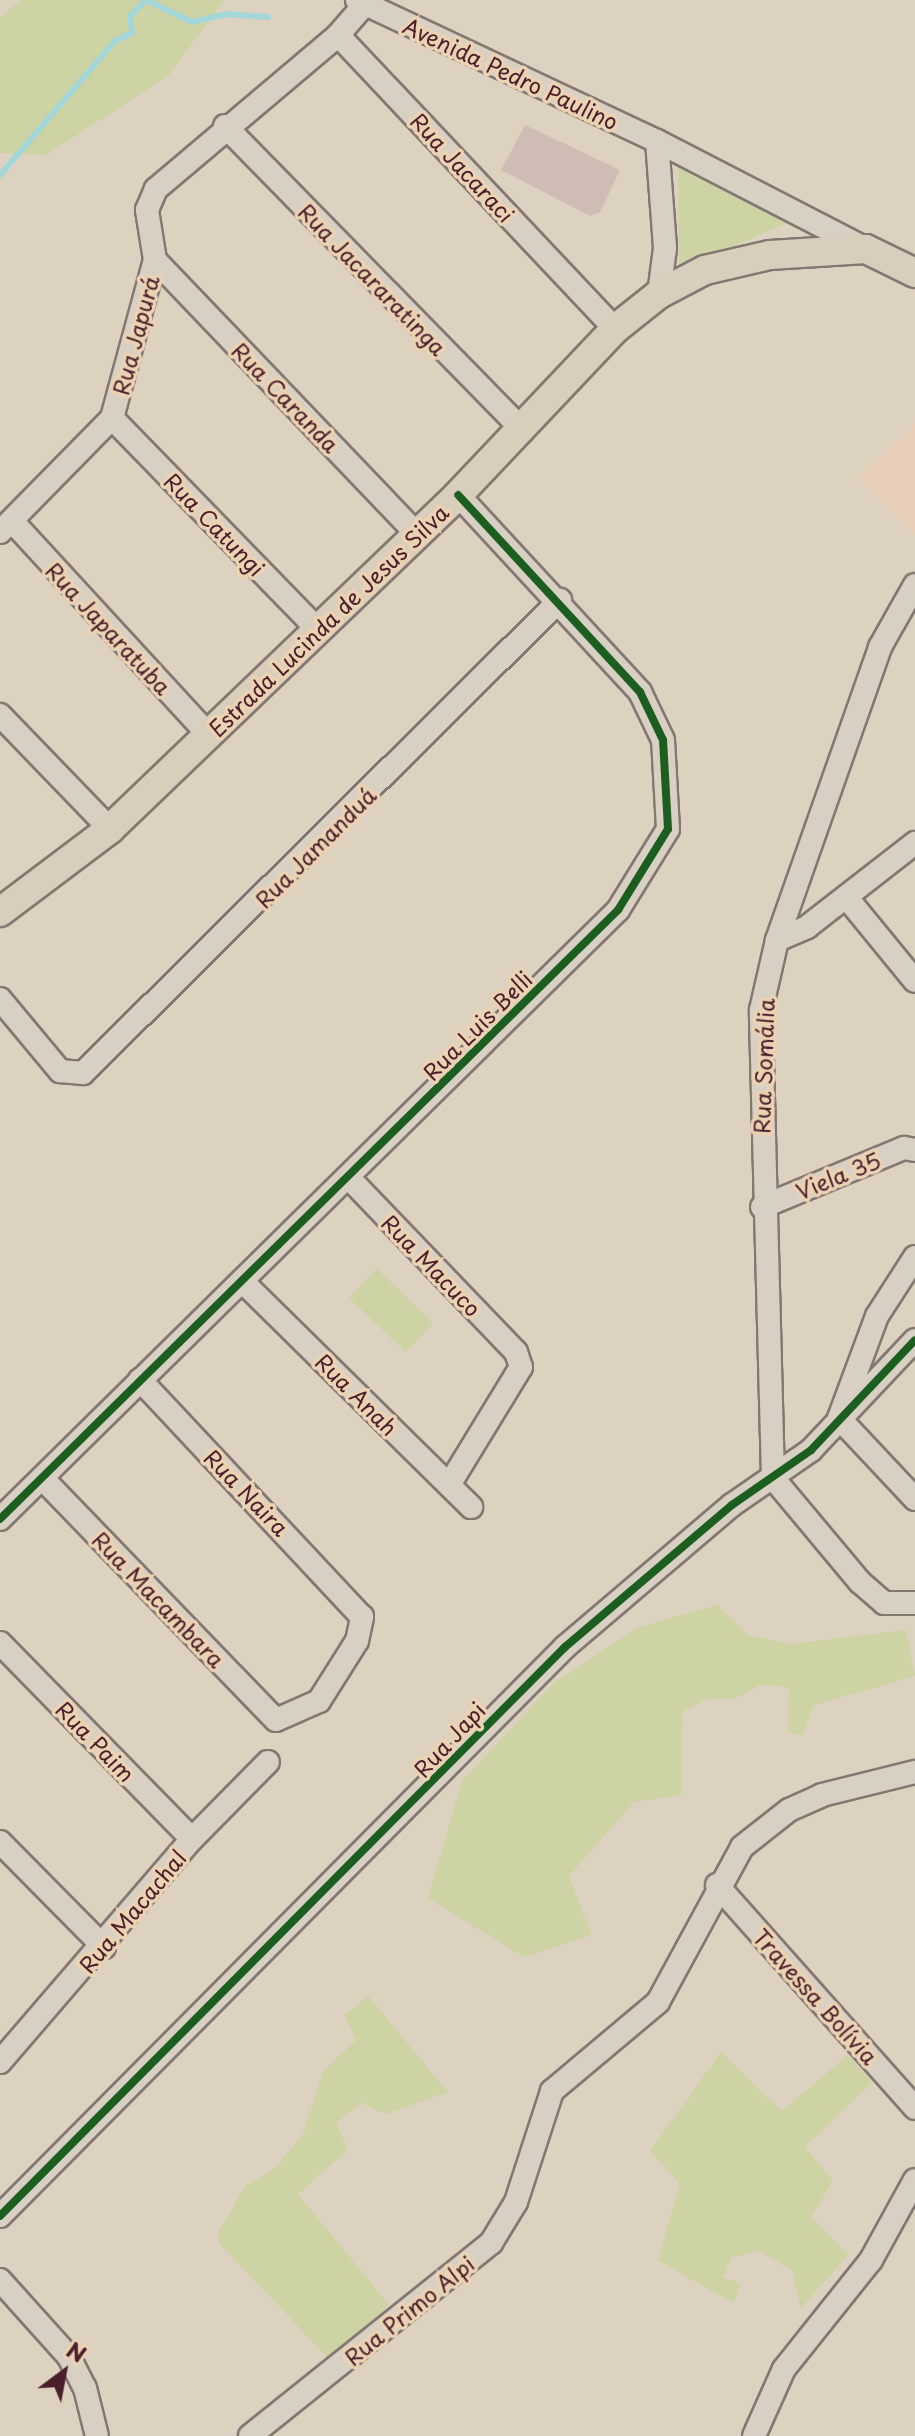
<!DOCTYPE html>
<meta charset="utf-8">
<style>
body{margin:0}
#map{position:relative;width:915px;height:2436px;overflow:hidden;background:#ddd1c0;font-family:"Playpen Sans",sans-serif}
div>[style]{position:absolute}
.built>*{inset:0;background:#e6ceb9}
.green>*{inset:0;background:#cdd3a2;transform-origin:0 0}
.stream>*{height:6px;margin:-3px;padding:0 3px;transform-origin:3px;border-radius:3px;background:#a3d7da}
.building>*{inset:0;background:#cfbcb5}
.roads{filter:drop-shadow(2px 0 #847771) drop-shadow(-2px 0 #847771) drop-shadow(0 2px #847771) drop-shadow(0 -2px #847771)}
.minor>*{height:22px;margin:-11px;padding:0 11px;transform-origin:11px;border-radius:11px;background:#d9d0c4}
.major>*{height:28px;margin:-14px;padding:0 14px;transform-origin:14px;border-radius:14px;background:#d8cebb}
.cycleway>*{height:8px;margin:-4px;padding:0 4px;transform-origin:4px;border-radius:4px;background:#1b5e20}
span{translate:-50% -50%;white-space:nowrap;text-align:center;line-height:1.15;-webkit-text-stroke:7px #ead2b3;paint-order:stroke}
.street-label{font-size:22px;color:#4a1f2b}
.north{position:absolute;left:24px;top:2332px;width:80px;height:80px;-webkit-text-stroke:6px #ead2b3;paint-order:stroke;rotate:32deg;font-size:22px;font-weight:700;line-height:32px;text-align:center;color:#4a1f2b}
.north::after{content:'';display:block;margin:auto;width:28px;height:36px;background:#4a1f2b;clip-path:polygon(50% 0,100% 100%,50% 72%,0 100%)}
</style>
<div id="map">
<div class="built">
<i style="clip-path:polygon(915px 423px,915px 535px,858px 477px)"></i>
</div>
<div class="green">
<i style="clip-path:polygon(21px 0,224px 0,168px 76px,46px 155px,0 153px,0 17px)"></i>
<i style="clip-path:polygon(678px 166px,791px 221px,679px 270px)"></i>
<i style="left:377px;top:1269px;width:78px;height:40px;rotate:44deg"></i>
<i style="clip-path:polygon(717px 1605px,749px 1636px,790px 1644px,906px 1630px,915px 1676px,814px 1705px,802px 1735px,788px 1733px,789px 1687px,760px 1685px,735px 1699px,707px 1699px,682px 1712px,681px 1795px,634px 1802px,569px 1876px,592px 1935px,524px 1957px,428px 1898px,462px 1781px,556px 1681px,639px 1627px)"></i>
<i style="clip-path:polygon(368px 1996px,448px 2092px,386px 2114px,361px 2103px,336px 2123px,348px 2150px,298px 2194px,389px 2305px,330px 2360px,219px 2243px,219px 2231px,245px 2186px,274px 2169px,303px 2134px,323px 2072px,356px 2040px,344px 2015px)"></i>
<i style="clip-path:polygon(721px 2052px,782px 2111px,848px 2055px,872px 2082px,805px 2147px,833px 2181px,811px 2217px,848px 2255px,801px 2308px,792px 2270px,759px 2251px,732px 2257px,723px 2277px,741px 2284px,733px 2303px,658px 2260px,680px 2184px,650px 2151px)"></i>
</div>
<div class="stream">
<i style="left:0;top:175px;width:177px;rotate:-49.4deg"></i>
<i style="left:115px;top:41px;width:19px;rotate:-25deg"></i>
<i style="left:132px;top:33px;width:17px;rotate:-97deg"></i>
<i style="left:130px;top:16px;width:23px;rotate:-45deg"></i>
<i style="left:146px;top:0;width:51px;rotate:25.6deg"></i>
<i style="left:192px;top:22px;width:35px;rotate:-13deg"></i>
<i style="left:226px;top:14px;width:42px;rotate:4.1deg"></i>
</div>
<div class="building">
<i style="clip-path:polygon(525px 125px,620px 170px,600px 212px,590px 216px,501px 170px)"></i>
</div>
<div class="roads">
<div class="minor">
<i style="left:357px;top:0;width:331px;rotate:25.2deg"></i>
<i style="left:657px;top:141px;width:235px;rotate:27.3deg"></i>
<i style="left:365px;top:4px;width:41px;rotate:131.1deg"></i>
<i style="left:338px;top:35px;width:404px;rotate:46.7deg"></i>
<i style="left:225px;top:126px;width:426px;rotate:45.6deg"></i>
<i style="left:657px;top:141px;width:107px;rotate:85.7deg"></i>
<i style="left:665px;top:248px;width:46px;rotate:97.4deg"></i>
<i style="left:155px;top:260px;width:379px;rotate:46.3deg"></i>
<i style="left:112px;top:418px;width:297px;rotate:45.8deg"></i>
<i style="left:12px;top:521px;width:289px;rotate:47.4deg"></i>
<i style="left:0;top:532px;width:160px;rotate:-45.5deg"></i>
<i style="left:112px;top:418px;width:164px;rotate:-74.8deg"></i>
<i style="left:155px;top:260px;width:51px;rotate:-99.1deg"></i>
<i style="left:147px;top:210px;width:23px;rotate:-67deg"></i>
<i style="left:156px;top:189px;width:238px;rotate:-40.2deg"></i>
<i style="left:0;top:715px;width:158px;rotate:46deg"></i>
<i style="left:847px;top:898px;width:107px;rotate:50.7deg"></i>
<i style="left:777px;top:940px;width:33px;rotate:-23deg"></i>
<i style="left:807px;top:927px;width:137px;rotate:-37.9deg"></i>
<i style="left:0;top:999px;width:94px;rotate:50.2deg"></i>
<i style="left:60px;top:1071px;width:23px;rotate:5deg"></i>
<i style="left:83px;top:1073px;width:672px;rotate:-44.76deg"></i>
<i style="left:349px;top:1178px;width:241px;rotate:46.2deg"></i>
<i style="left:516px;top:1352px;width:16px;rotate:72deg"></i>
<i style="left:521px;top:1367px;width:138px;rotate:121.4deg"></i>
<i style="left:762px;top:1207px;width:154px;rotate:-22.6deg"></i>
<i style="left:904px;top:1148px;width:11px;rotate:10deg"></i>
<i style="left:915px;top:1257px;width:70px;rotate:122.8deg"></i>
<i style="left:877px;top:1316px;width:109px;rotate:110.4deg"></i>
<i style="left:839px;top:1418px;width:111px;rotate:46.8deg"></i>
<i style="left:242px;top:1281px;width:322px;rotate:44.6deg"></i>
<i style="left:773px;top:1478px;width:468px;rotate:-91.5deg"></i>
<i style="left:761px;top:1010px;width:72px;rotate:-77.1deg"></i>
<i style="left:777px;top:940px;width:311px;rotate:-70.6deg"></i>
<i style="left:880px;top:647px;width:71px;rotate:-60.6deg"></i>
<i style="left:773px;top:1478px;width:136px;rotate:50.1deg"></i>
<i style="left:860px;top:1582px;width:32px;rotate:41deg"></i>
<i style="left:884px;top:1603px;width:31px"></i>
<i style="left:43px;top:1479px;width:335px;rotate:46deg"></i>
<i style="left:276px;top:1720px;width:47px;rotate:-23.8deg"></i>
<i style="left:319px;top:1701px;width:71px;rotate:-57.7deg"></i>
<i style="left:357px;top:1641px;width:25px;rotate:-78deg"></i>
<i style="left:362px;top:1617px;width:325px;rotate:-133.1deg"></i>
<i style="left:0;top:1519px;width:868px;rotate:-44.58deg"></i>
<i style="left:618px;top:910px;width:95px;rotate:-58.3deg"></i>
<i style="left:668px;top:829px;width:89px;rotate:-93.2deg"></i>
<i style="left:663px;top:740px;width:53px;rotate:-115.6deg"></i>
<i style="left:640px;top:692px;width:268px;rotate:-132.7deg"></i>
<i style="left:0;top:1643px;width:274px;rotate:45.6deg"></i>
<i style="left:0;top:1842px;width:148px;rotate:45.3deg"></i>
<i style="left:717px;top:1885px;width:298px;rotate:48.4deg"></i>
<i style="left:0;top:2062px;width:294px;rotate:-49.3deg"></i>
<i style="left:192px;top:1839px;width:108px;rotate:-45.4deg"></i>
<i style="left:0;top:2216px;width:802px;rotate:-45.2deg"></i>
<i style="left:565px;top:1647px;width:219px;rotate:-40.4deg"></i>
<i style="left:732px;top:1505px;width:96px;rotate:-34.8deg"></i>
<i style="left:811px;top:1450px;width:151px;rotate:-46.6deg"></i>
<i style="left:0;top:2280px;width:103px;rotate:48.1deg"></i>
<i style="left:69px;top:2357px;width:35px;rotate:63deg"></i>
<i style="left:85px;top:2388px;width:49px;rotate:76deg"></i>
<i style="left:250px;top:2436px;width:309px;rotate:-38.7deg"></i>
<i style="left:491px;top:2243px;width:48px;rotate:-58.6deg"></i>
<i style="left:516px;top:2202px;width:117px;rotate:-72deg"></i>
<i style="left:552px;top:2091px;width:138px;rotate:-40deg"></i>
<i style="left:658px;top:2002px;width:176px;rotate:-61.5deg"></i>
<i style="left:742px;top:1847px;width:60px;rotate:-38.2deg"></i>
<i style="left:789px;top:1810px;width:36px;rotate:-24deg"></i>
<i style="left:822px;top:1795px;width:96px;rotate:-13.9deg"></i>
<i style="left:754px;top:2436px;width:73px;rotate:-65.9deg"></i>
<i style="left:784px;top:2369px;width:139px;rotate:-51.4deg"></i>
<i style="left:871px;top:2260px;width:91px;rotate:-61.2deg"></i>
</div>
<div class="major">
<i style="left:0;top:912px;width:138px;rotate:-37deg"></i>
<i style="left:110px;top:829px;width:482px;rotate:-43.8deg"></i>
<i style="left:458px;top:495px;width:228px;rotate:-46.6deg"></i>
<i style="left:615px;top:329px;width:56px;rotate:-38.5deg"></i>
<i style="left:659px;top:294px;width:52px;rotate:-27.6deg"></i>
<i style="left:705px;top:270px;width:67px;rotate:-13deg"></i>
<i style="left:770px;top:255px;width:96px;rotate:-3.6deg"></i>
<i style="left:866px;top:249px;width:55px;rotate:26.1deg"></i>
</div>
</div>
<div class="cycleway">
<i style="left:0;top:1519px;width:868px;rotate:-44.58deg"></i>
<i style="left:618px;top:910px;width:95px;rotate:-58.3deg"></i>
<i style="left:668px;top:829px;width:89px;rotate:-93.2deg"></i>
<i style="left:663px;top:740px;width:53px;rotate:-115.6deg"></i>
<i style="left:640px;top:692px;width:268px;rotate:-132.7deg"></i>
<i style="left:0;top:2216px;width:802px;rotate:-45.2deg"></i>
<i style="left:565px;top:1647px;width:219px;rotate:-40.4deg"></i>
<i style="left:732px;top:1505px;width:96px;rotate:-34.8deg"></i>
<i style="left:811px;top:1450px;width:151px;rotate:-46.6deg"></i>
</div>
<div class="street-label">
<span style="left:511px;top:73px;rotate:25deg">Avenida Pedro Paulino</span>
<span style="left:463px;top:167px;rotate:47deg">Rua Jacaraci</span>
<span style="left:373px;top:279px;rotate:46deg">Rua Jacararatinga</span>
<span style="left:135px;top:335px;rotate:-75deg">Rua Japurá</span>
<span style="left:286px;top:397px;rotate:46deg">Rua Caranda</span>
<span style="left:215px;top:524px;rotate:46deg">Rua Catungi</span>
<span style="left:328px;top:620px;rotate:-44deg">Estrada Lucinda de Jesus Silva</span>
<span style="left:109px;top:628px;rotate:47deg">Rua Japaratuba</span>
<span style="left:315px;top:847px;rotate:-45deg">Rua Jamanduá</span>
<span style="left:477px;top:1025px;rotate:-45deg">Rua Luis Belli</span>
<span style="left:763px;top:1066px;rotate:-88deg">Rua Somália</span>
<span style="left:838px;top:1175px;rotate:-22deg">Viela 35</span>
<span style="left:432px;top:1265px;rotate:46deg">Rua Macuco</span>
<span style="left:357px;top:1394px;rotate:45deg">Rua Anah</span>
<span style="left:247px;top:1492px;rotate:46deg">Rua Naira</span>
<span style="left:159px;top:1599px;rotate:46deg">Rua Macambara</span>
<span style="left:449px;top:1739px;rotate:-47deg">Rua Japi</span>
<span style="left:96px;top:1741px;rotate:46deg">Rua Paim</span>
<span style="left:132px;top:1911px;rotate:-50deg">Rua Macachal</span>
<span style="left:816px;top:1996px;rotate:48deg">Travessa Bolívia</span>
<span style="left:409px;top:2310px;rotate:-39deg">Rua Primo Alpi</span>
</div>
<div class="north">N</div>
</div>
